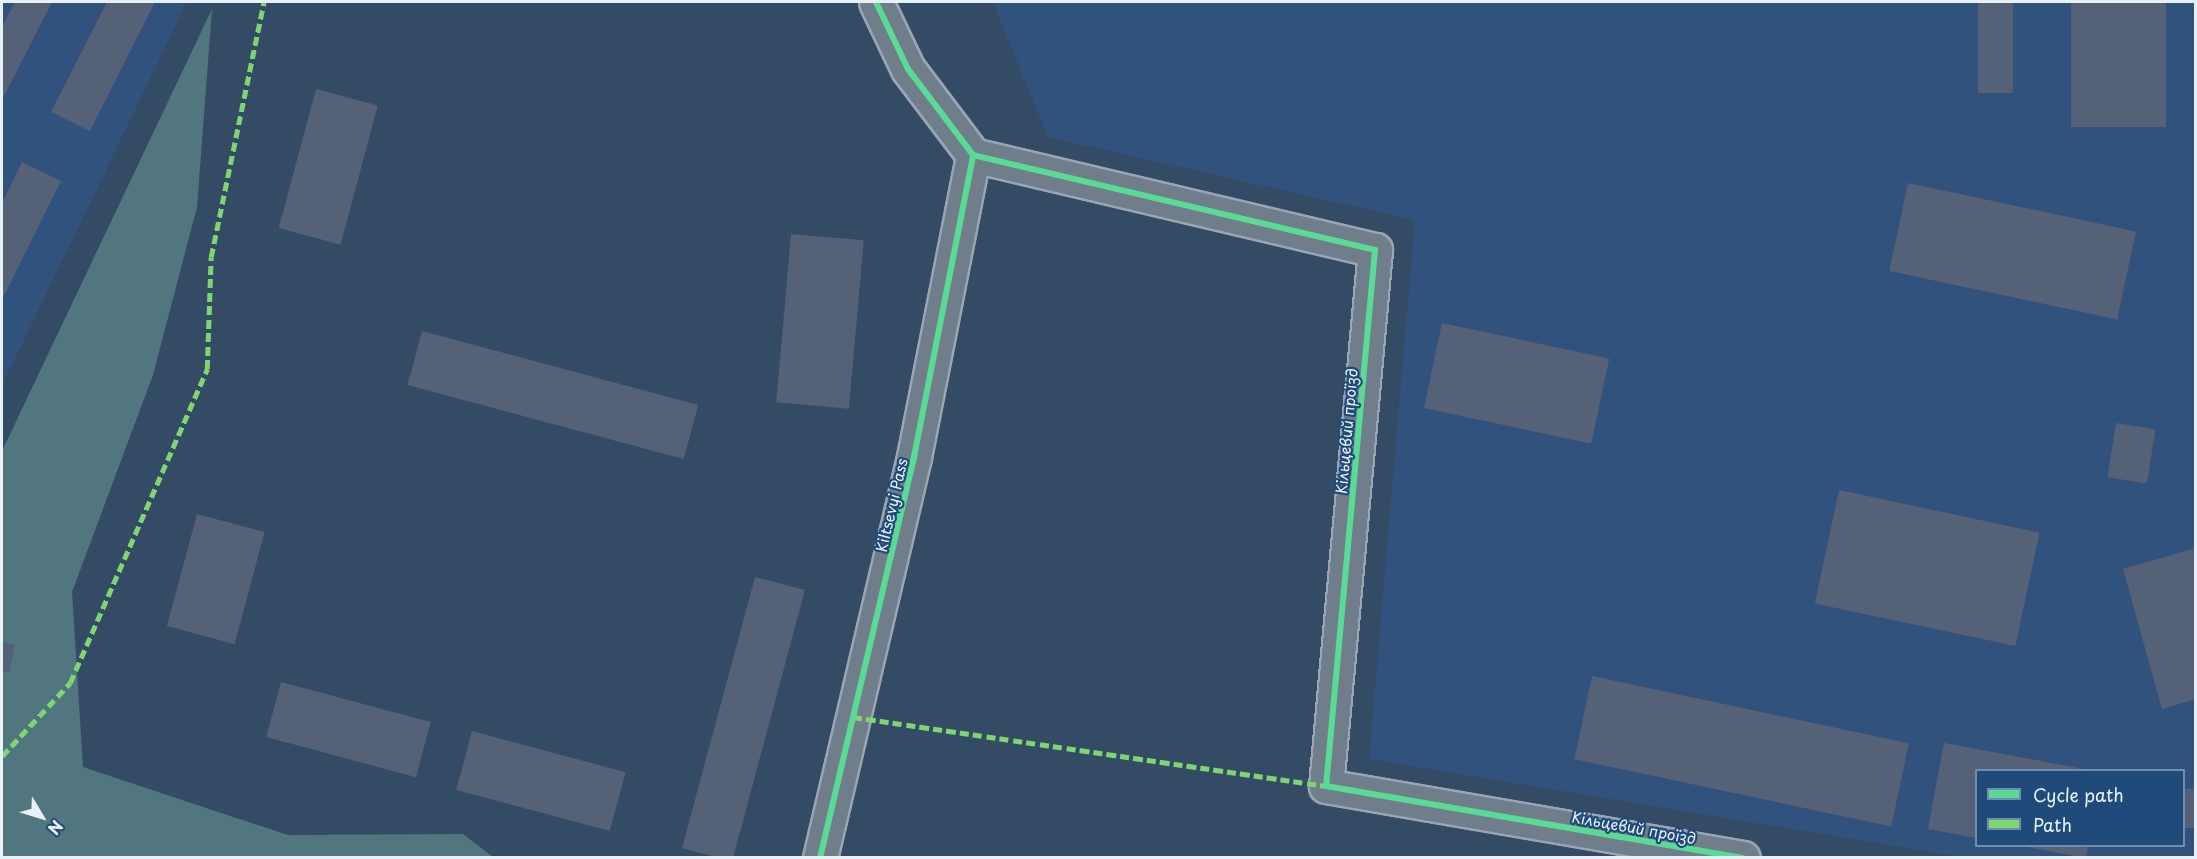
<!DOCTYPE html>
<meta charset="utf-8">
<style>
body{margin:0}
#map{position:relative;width:2197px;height:859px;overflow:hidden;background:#344b65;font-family:"Playpen Sans",sans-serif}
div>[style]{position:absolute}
.built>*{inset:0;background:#32527e}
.green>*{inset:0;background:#517680}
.building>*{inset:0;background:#546176;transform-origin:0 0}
.roads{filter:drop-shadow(2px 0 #9aa6b3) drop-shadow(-2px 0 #9aa6b3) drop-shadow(0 2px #9aa6b3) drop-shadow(0 -2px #9aa6b3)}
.street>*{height:33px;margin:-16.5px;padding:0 16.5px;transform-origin:16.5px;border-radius:16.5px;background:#707e8c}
.quiet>*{height:4.5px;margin-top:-2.25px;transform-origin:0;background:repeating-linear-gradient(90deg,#7fd670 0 9px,transparent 0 13.5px)}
.cycleway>*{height:6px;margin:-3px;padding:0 3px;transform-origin:3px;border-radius:3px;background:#5adb95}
span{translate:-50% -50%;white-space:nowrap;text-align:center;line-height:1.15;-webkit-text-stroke:4.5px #1f4a7a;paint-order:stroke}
.street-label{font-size:15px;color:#e8f1f8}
.frame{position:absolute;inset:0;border:3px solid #e8f1f8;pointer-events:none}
.legend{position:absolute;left:1975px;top:769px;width:210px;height:78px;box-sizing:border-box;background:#1f4a7a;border:2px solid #6f8dac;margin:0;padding:8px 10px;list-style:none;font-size:18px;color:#e8f1f8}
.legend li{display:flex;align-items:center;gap:12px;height:30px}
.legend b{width:30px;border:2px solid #6f8dac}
.north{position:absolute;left:12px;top:787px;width:60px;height:60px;-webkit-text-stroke:4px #1f4a7a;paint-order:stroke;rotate:128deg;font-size:16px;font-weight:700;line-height:24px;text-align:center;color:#e8f1f8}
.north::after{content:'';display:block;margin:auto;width:21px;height:27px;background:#e8f1f8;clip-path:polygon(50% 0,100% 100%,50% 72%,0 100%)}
</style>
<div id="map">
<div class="built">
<i style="clip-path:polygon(2px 2px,187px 2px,2px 385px)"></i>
<i style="clip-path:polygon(evenodd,993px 2px,2195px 2px,2195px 857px,1962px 857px,1369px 759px,1415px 220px,1048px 137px,993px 2px,1976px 770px,2184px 770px,2184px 846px,1976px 846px,1976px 770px)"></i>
</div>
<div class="green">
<i style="clip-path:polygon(212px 9px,197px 207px,153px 375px,72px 592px,83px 767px,288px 835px,463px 834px,493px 857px,2px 857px,2px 451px)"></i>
</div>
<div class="building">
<i style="clip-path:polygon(15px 2px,52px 2px,2px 100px,2px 27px)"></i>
<i style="clip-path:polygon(107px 2px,155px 2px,90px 131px,51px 112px)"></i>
<i style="left:1978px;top:2px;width:35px;height:91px"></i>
<i style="left:2071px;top:2px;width:95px;height:125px"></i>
<i style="left:316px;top:89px;width:64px;height:144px;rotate:15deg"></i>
<i style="clip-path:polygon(22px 162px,61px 181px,2px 300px,2px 203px)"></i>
<i style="left:1908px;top:183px;width:233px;height:90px;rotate:12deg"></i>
<i style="left:791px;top:234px;width:73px;height:169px;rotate:5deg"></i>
<i style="left:1442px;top:323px;width:171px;height:87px;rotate:12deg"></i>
<i style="left:422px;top:331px;width:286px;height:56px;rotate:15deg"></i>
<i style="left:2116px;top:423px;width:40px;height:55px;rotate:9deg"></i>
<i style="left:1839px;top:490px;width:205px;height:116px;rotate:12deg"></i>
<i style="left:197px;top:514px;width:70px;height:116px;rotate:15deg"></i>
<i style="clip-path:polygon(2196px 548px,2196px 699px,2162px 709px,2123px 569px)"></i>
<i style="clip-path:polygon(755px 577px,805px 590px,733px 858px,719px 858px,682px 848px)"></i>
<i style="clip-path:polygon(2px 642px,15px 645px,9px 672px,2px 671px)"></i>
<i style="left:1592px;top:676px;width:324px;height:85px;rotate:12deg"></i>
<i style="left:281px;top:682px;width:155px;height:57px;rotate:15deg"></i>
<i style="left:472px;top:731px;width:159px;height:61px;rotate:15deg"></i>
<i style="clip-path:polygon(1944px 743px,2084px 769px,2084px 770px,1976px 770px,1976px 838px,1928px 829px)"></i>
<i style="left:2196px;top:789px;width:39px;height:12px;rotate:90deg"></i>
<i style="clip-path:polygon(2022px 846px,2088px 846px,2086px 858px)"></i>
</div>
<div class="roads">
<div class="street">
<i style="left:876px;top:2px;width:74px;rotate:64.5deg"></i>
<i style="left:908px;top:69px;width:108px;rotate:52.9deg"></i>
<i style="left:973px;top:155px;width:413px;rotate:13.3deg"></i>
<i style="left:1375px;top:250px;width:538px;rotate:95.22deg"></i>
<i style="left:1326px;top:786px;width:423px;rotate:9.8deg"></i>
<i style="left:820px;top:858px;width:412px;rotate:-76.8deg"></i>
<i style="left:914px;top:457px;width:308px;rotate:-78.9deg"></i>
</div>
</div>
<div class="quiet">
<i style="left:853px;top:717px;width:478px;rotate:8.3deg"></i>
<i style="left:2px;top:756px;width:100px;rotate:-47deg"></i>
<i style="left:70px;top:683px;width:343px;rotate:-66.4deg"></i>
<i style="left:207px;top:369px;width:112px;rotate:-88deg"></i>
<i style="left:211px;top:257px;width:260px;rotate:-78.3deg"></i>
</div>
<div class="cycleway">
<i style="left:876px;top:2px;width:74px;rotate:64.5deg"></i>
<i style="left:908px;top:69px;width:108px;rotate:52.9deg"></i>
<i style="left:973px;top:155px;width:413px;rotate:13.3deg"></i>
<i style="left:1375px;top:250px;width:538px;rotate:95.22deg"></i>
<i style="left:1326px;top:786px;width:423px;rotate:9.8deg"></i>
<i style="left:820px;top:858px;width:412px;rotate:-76.8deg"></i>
<i style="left:914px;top:457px;width:308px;rotate:-78.9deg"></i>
</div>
<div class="street-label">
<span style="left:1346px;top:431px;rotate:-85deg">Кільцевий проїзд</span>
<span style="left:891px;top:505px;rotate:-77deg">Kiltsevyi Pass</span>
<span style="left:1634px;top:827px;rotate:10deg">Кільцевий проїзд</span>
</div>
<div class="frame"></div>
<ul class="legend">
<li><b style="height:8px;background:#5adb95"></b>Cycle path</li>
<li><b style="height:8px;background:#7fd670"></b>Path</li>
</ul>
<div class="north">N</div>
</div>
